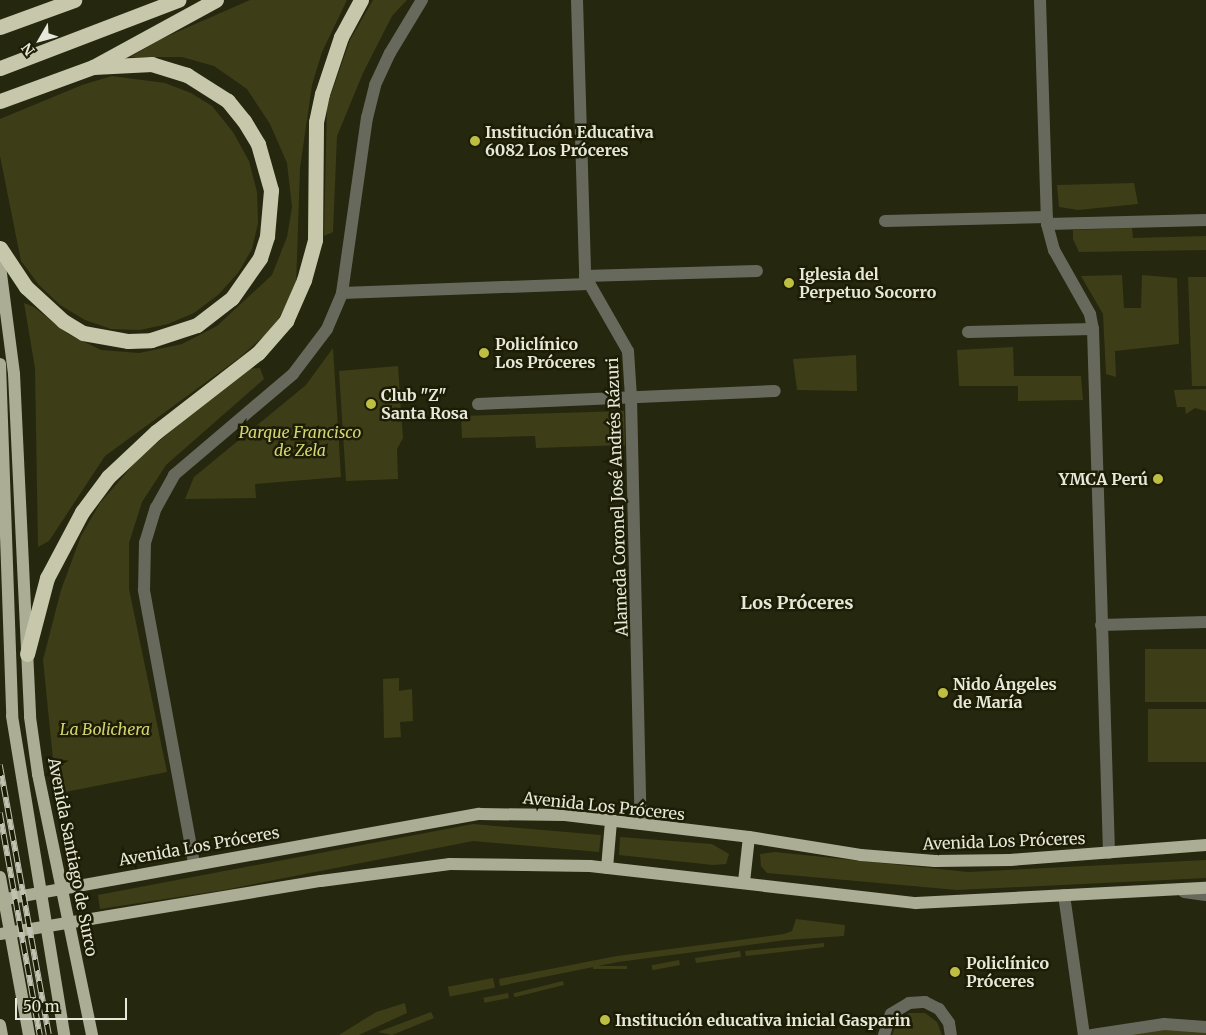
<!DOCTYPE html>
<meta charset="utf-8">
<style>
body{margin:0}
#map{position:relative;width:1206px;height:1035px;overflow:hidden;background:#26270f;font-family:Merriweather,serif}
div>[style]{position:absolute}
.green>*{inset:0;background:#3d3e17;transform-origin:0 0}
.minor>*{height:12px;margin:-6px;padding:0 6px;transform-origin:6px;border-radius:6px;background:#68695d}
.major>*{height:12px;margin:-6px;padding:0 6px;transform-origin:6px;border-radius:6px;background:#acad95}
.highway>*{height:15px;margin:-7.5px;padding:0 7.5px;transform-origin:7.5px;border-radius:7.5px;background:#c7c8ab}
.rail>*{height:5.5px;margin-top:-2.75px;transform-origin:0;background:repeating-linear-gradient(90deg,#1d1d06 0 11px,#c1c2b1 0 22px);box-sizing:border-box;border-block:1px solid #c1c2b1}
.dots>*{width:14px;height:14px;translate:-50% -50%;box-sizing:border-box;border:2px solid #1d1d06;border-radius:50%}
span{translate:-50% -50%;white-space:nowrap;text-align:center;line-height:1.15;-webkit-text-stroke:5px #1d1d06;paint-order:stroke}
.poi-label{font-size:16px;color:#e7e8d9;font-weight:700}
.left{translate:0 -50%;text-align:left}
.right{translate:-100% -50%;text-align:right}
.park-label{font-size:16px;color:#d3d472;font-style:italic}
.street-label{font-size:16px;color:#e7e8d9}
.neighbourhood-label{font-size:18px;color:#e7e8d9;font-weight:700}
.north{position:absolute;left:15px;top:15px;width:50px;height:50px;-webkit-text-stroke:4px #1d1d06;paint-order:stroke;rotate:232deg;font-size:14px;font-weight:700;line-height:20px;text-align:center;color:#e7e8d9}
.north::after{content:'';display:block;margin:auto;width:18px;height:22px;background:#e7e8d9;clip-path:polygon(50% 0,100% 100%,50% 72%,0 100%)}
.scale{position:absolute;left:15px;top:998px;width:112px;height:22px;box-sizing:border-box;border:2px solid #e7e8d9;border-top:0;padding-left:6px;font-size:15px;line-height:18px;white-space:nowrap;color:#e7e8d9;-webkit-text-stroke:4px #1d1d06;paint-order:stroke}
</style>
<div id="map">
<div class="green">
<i style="clip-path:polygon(250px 0,347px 0,322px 52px,312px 85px,300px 168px,296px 287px,274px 327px,239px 358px,105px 456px,49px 541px,38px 547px,35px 368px,24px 303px,34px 307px,68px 334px,101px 350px,139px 353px,182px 344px,217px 326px,272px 275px,287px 237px,292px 207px,287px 163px,270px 124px,247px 89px,214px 66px,182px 57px,130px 57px,161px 39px)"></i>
<i style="clip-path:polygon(373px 0,407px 0,392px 16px,363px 73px,337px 136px,333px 232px,324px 236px,327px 106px,350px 40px)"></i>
<i style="clip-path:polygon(112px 76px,165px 83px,191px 93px,212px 106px,233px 132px,249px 161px,257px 192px,258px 223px,252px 249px,238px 273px,218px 295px,194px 313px,168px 324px,140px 330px,111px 329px,85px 320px,60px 305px,39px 285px,21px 261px,0 156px,0 119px,82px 85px)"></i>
<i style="clip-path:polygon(1134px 183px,1138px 204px,1078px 210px,1059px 207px,1057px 185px)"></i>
<i style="clip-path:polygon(1132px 228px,1133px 238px,1206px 236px,1206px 250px,1079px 252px,1073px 239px,1073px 230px)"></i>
<i style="clip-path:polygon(1122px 275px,1124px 308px,1141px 308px,1142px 275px,1177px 278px,1179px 344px,1115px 351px,1116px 377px,1106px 374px,1103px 314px,1081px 276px)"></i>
<i style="clip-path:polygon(1188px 277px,1206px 277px,1206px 386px,1192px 386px)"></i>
<i style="clip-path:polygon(1013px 347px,1014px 376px,1081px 376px,1083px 400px,1018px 401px,1018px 386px,959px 386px,957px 350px)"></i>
<i style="clip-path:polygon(333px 348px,341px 477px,255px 484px,256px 498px,185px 499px,194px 477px,306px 385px)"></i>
<i style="clip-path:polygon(856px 355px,857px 391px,797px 390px,793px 359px)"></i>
<i style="clip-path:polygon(398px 366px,403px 438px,397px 449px,398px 479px,346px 481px,339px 371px)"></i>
<i style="clip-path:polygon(260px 368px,264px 379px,166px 465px,142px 502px,129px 543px,129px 589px,167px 772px,60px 793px,55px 779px,43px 660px,61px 590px,81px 536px,100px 503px,139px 458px,245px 369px)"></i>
<i style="clip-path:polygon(1206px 389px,1206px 411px,1195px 408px,1186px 414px,1185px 407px,1177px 407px,1174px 390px)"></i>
<i style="clip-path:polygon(624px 411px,625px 445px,536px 448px,535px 436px,462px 438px,461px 416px)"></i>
<i style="left:1206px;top:649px;width:53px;height:61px;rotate:90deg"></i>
<i style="clip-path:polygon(399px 678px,399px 691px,412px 689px,413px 721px,400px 722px,401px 737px,384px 738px,383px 679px)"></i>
<i style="left:1206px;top:709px;width:53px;height:58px;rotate:90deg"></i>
<i style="clip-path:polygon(473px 824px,601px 835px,599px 852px,473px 841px,224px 890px,100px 909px,98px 895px)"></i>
<i style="clip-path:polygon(620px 837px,712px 844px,729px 854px,726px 864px,713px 865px,619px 855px)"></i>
<i style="clip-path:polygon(775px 852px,968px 872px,1206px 860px,1206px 878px,957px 890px,767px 873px,761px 866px,760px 854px)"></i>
<i style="clip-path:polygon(796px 919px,845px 925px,844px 936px,786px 940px,618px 962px,500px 986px,499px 979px,617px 956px,784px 934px,792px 931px)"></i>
<i style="clip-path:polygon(824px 943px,824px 947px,746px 956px,745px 951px)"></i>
<i style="clip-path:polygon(740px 951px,741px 957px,696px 963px,695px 958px)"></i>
<i style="left:679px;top:960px;width:5px;height:28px;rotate:79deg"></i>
<i style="left:627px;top:966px;width:3px;height:34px;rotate:90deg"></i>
<i style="left:493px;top:978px;width:10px;height:46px;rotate:79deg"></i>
<i style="left:563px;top:981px;width:4px;height:51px;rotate:76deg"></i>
<i style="left:508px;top:993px;width:5px;height:25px;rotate:79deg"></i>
<i style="clip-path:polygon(405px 1003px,407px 1013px,359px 1035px,339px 1035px,376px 1012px)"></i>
<i style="clip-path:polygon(431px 1012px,434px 1018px,392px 1035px,378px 1032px)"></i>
<i style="clip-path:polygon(909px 1013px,925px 1013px,937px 1022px,942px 1035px,892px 1035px,897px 1023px)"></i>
<i style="clip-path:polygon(1206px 1027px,1206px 1035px,1092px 1035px)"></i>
</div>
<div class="minor">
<i style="left:577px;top:0;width:276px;rotate:88.3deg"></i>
<i style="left:585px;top:276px;width:86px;rotate:60.2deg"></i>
<i style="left:628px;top:351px;width:47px;rotate:86.3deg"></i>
<i style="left:631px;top:398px;width:426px;rotate:88.7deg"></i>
<i style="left:1040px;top:0;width:224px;rotate:88.2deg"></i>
<i style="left:1047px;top:224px;width:27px;rotate:75deg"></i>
<i style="left:1054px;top:250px;width:73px;rotate:60.6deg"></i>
<i style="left:1090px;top:314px;width:15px;rotate:79deg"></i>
<i style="left:1093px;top:329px;width:524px;rotate:88.25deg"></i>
<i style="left:885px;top:221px;width:162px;rotate:-1.4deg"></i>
<i style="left:1047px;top:224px;width:159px;rotate:-1.4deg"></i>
<i style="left:585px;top:276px;width:172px;rotate:-1.7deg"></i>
<i style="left:342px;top:293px;width:246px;rotate:-2.1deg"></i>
<i style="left:968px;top:332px;width:125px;rotate:-1.4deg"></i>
<i style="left:478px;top:404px;width:297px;rotate:-2.5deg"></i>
<i style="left:1101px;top:625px;width:105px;rotate:-1.6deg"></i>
<i style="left:194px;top:863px;width:278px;rotate:-100.4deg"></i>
<i style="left:144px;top:590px;width:47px;rotate:-88.8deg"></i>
<i style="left:145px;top:543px;width:37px;rotate:-73deg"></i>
<i style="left:156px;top:508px;width:38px;rotate:-61deg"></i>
<i style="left:174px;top:475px;width:156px;rotate:-40.3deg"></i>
<i style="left:293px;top:374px;width:56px;rotate:-52.9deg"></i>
<i style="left:327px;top:329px;width:39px;rotate:-67deg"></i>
<i style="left:342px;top:293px;width:177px;rotate:-81.9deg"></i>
<i style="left:367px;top:118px;width:34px;rotate:-76deg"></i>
<i style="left:375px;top:85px;width:35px;rotate:-65deg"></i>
<i style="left:390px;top:53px;width:62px;rotate:-58.9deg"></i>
<i style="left:1184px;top:892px;width:22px;rotate:8deg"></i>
<i style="left:1064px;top:895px;width:141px;rotate:81.9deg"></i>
<i style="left:884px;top:1035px;width:22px;rotate:-72deg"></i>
<i style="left:891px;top:1014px;width:21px;rotate:-31deg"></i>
<i style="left:909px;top:1003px;width:16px;rotate:-4deg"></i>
<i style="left:925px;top:1002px;width:16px;rotate:27deg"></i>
<i style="left:939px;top:1009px;width:17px;rotate:54deg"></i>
<i style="left:949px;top:1023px;width:12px;rotate:81deg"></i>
<i style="left:1092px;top:1035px;width:73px;rotate:-8.7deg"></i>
<i style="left:1164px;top:1024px;width:42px;rotate:4.1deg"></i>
</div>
<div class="major">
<i style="left:0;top:266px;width:109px;rotate:82.6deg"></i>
<i style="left:14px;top:374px;width:343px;rotate:87.3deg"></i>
<i style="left:30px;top:717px;width:58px;rotate:82deg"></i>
<i style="left:38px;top:774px;width:267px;rotate:78.3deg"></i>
<i style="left:0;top:364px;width:352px;rotate:88deg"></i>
<i style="left:12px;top:716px;width:323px;rotate:80.7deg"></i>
<i style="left:607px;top:868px;width:47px;rotate:-85.1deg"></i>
<i style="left:0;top:877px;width:161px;rotate:79.6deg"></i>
<i style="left:744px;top:882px;width:45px;rotate:-83.7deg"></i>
<i style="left:0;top:900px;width:487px;rotate:-10.2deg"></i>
<i style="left:479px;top:814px;width:86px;rotate:0.7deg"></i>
<i style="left:565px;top:815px;width:185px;rotate:6.8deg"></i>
<i style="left:749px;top:837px;width:113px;rotate:9.1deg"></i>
<i style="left:861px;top:855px;width:74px;rotate:4.6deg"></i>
<i style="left:935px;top:861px;width:75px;rotate:-0.8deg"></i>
<i style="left:1010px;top:860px;width:197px;rotate:-4.4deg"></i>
<i style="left:0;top:934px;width:325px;rotate:-9.4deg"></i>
<i style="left:321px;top:881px;width:130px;rotate:-7.5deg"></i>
<i style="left:450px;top:864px;width:140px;rotate:0.8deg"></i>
<i style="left:590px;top:866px;width:328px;rotate:6.5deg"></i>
<i style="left:916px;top:903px;width:290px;rotate:-3deg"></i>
<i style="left:0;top:1025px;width:10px;rotate:79deg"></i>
</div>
<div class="highway">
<i style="left:0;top:27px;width:79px;rotate:-20deg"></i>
<i style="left:0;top:68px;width:191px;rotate:-20.9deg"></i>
<i style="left:0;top:101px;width:99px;rotate:-20.1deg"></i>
<i style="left:93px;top:67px;width:140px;rotate:-28.6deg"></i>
<i style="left:0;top:248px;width:47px;rotate:56.3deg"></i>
<i style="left:26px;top:287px;width:50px;rotate:42.6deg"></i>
<i style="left:63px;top:321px;width:23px;rotate:31deg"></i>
<i style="left:83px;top:333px;width:46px;rotate:10.1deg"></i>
<i style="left:128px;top:341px;width:23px;rotate:-2deg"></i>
<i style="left:151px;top:340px;width:48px;rotate:-18.1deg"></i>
<i style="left:197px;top:325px;width:44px;rotate:-37.6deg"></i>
<i style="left:232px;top:298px;width:49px;rotate:-55deg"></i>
<i style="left:260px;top:258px;width:23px;rotate:-72deg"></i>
<i style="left:267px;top:236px;width:46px;rotate:-85deg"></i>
<i style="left:271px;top:190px;width:48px;rotate:-105.8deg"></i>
<i style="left:258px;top:144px;width:27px;rotate:-121deg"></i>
<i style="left:244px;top:121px;width:26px;rotate:-129deg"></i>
<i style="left:228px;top:101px;width:49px;rotate:-147.6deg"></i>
<i style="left:187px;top:75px;width:37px;rotate:-163deg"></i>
<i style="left:152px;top:64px;width:59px;rotate:177.1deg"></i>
<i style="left:27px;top:654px;width:79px;rotate:-75.3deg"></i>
<i style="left:47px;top:578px;width:75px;rotate:-62.1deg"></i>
<i style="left:82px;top:512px;width:44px;rotate:-53.4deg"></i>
<i style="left:108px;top:477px;width:66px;rotate:-43.2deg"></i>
<i style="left:156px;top:432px;width:129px;rotate:-37.8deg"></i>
<i style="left:258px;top:353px;width:43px;rotate:-48.8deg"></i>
<i style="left:286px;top:321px;width:45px;rotate:-66.3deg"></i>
<i style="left:304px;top:280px;width:41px;rotate:-74.6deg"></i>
<i style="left:315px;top:240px;width:118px;rotate:-89.5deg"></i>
<i style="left:316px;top:122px;width:29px;rotate:-78deg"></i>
<i style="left:322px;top:94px;width:60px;rotate:-71.6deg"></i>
<i style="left:341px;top:37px;width:42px;rotate:-61.6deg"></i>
</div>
<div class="rail">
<i style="left:0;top:765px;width:274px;rotate:79.7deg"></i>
<i style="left:0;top:813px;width:226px;rotate:79.8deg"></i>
</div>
<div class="dots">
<i style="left:475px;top:141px;background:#bebf42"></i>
<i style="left:789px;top:283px;background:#bebf42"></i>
<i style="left:484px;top:353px;background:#bebf42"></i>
<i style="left:371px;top:404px;background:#bebf42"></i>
<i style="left:1158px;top:479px;background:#bebf42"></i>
<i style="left:943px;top:693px;background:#bebf42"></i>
<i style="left:955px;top:972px;background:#bebf42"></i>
<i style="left:605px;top:1020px;background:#bebf42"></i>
</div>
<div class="poi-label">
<span class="left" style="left:485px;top:141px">Institución Educativa<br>6082 Los Próceres</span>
<span class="left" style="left:799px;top:283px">Iglesia del<br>Perpetuo Socorro</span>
<span class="left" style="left:495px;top:353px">Policlínico<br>Los Próceres</span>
<span class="left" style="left:381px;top:404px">Club "Z"<br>Santa Rosa</span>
<span class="right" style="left:1148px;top:479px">YMCA Perú</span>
<span class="left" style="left:953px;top:693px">Nido Ángeles<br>de María</span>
<span class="left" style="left:966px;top:972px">Policlínico<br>Próceres</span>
<span class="left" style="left:615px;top:1020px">Institución educativa inicial Gasparin</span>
</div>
<div class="park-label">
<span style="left:300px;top:441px">Parque Francisco<br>de Zela</span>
<span style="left:105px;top:729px">La Bolichera</span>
</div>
<div class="street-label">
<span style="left:617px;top:497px;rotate:-92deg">Alameda Coronel José Andrés Rázuri</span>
<span style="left:604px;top:806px;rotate:6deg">Avenida Los Próceres</span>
<span style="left:1004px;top:841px;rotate:-2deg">Avenida Los Próceres</span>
<span style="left:199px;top:846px;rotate:-10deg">Avenida Los Próceres</span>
<span style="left:73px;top:857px;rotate:79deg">Avenida Santiago de Surco</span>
</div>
<div class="neighbourhood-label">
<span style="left:797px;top:603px">Los Próceres</span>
</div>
<div class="north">N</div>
<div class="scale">50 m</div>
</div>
